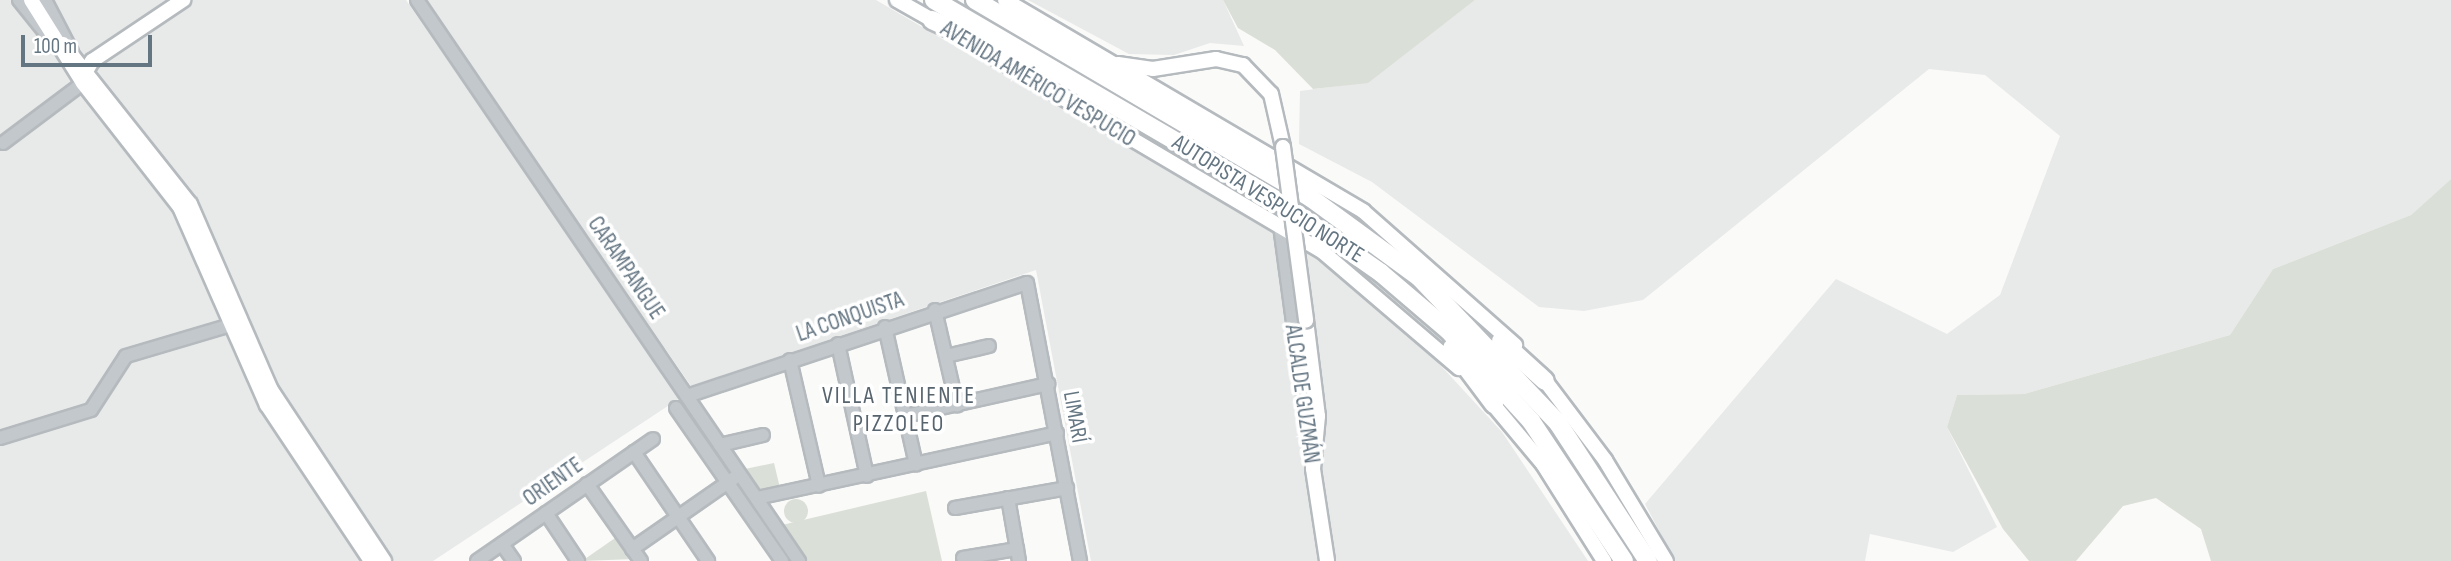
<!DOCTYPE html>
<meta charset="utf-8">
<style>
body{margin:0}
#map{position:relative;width:2451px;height:561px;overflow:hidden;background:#fafaf8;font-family:"Sofia Sans Condensed",sans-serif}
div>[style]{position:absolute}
.built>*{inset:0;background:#e8e9e9}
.green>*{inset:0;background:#dadfd7}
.round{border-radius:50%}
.roads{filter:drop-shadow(2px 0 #b5babe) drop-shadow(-2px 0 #b5babe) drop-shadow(0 2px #b5babe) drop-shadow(0 -2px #b5babe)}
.minor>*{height:12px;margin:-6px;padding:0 6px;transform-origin:6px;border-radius:6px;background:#c3c8cc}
.major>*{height:14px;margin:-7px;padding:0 7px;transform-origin:7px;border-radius:7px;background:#fff}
.highway>*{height:18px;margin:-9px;padding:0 9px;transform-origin:9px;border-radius:9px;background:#fff}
.bridges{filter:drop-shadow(2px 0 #b5babe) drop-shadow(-2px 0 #b5babe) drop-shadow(0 2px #b5babe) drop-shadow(0 -2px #b5babe)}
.major-bridge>*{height:14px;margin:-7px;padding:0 7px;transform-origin:7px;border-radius:7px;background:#fff}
span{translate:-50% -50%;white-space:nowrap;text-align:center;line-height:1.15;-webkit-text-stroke:7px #fff;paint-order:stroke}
.street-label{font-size:23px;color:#657683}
.neighbourhood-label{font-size:24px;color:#57646e;letter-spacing:2px}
.scale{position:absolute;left:21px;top:35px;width:131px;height:32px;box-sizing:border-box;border:4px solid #657683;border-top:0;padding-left:9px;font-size:21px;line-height:24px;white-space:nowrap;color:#657683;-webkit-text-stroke:5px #fff;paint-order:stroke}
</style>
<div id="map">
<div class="built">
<i style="clip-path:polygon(0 0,406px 0,680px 398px,433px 561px,0 561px)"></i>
<i style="clip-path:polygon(425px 0,876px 0,1304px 250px,1407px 329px,1502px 432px,1588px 561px,1091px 561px,1036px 270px,691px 386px)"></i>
<i style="clip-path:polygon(1028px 0,1223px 0,1244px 46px,1210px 43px,1174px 55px,1129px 54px)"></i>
<i style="clip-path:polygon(1475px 0,2451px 0,2451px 179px,2411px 215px,2273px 269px,2230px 335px,2024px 394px,1957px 395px,1947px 427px,1997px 527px,1953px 552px,1870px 534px,1865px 561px,1675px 561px,1645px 504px,1836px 279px,1947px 334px,2000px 295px,2060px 136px,1985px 75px,1929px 69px,1643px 300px,1584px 311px,1539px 307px,1372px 182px,1299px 144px,1300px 91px,1368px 82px)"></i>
</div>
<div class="green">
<i style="clip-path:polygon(1223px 0,1475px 0,1368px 83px,1313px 89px,1275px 50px,1238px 28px)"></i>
<i style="clip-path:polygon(2451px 179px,2451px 561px,2211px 561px,2201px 529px,2156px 498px,2123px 506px,2076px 561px,2029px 561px,2003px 529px,1947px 427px,1957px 395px,2024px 394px,2230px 335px,2273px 269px,2411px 215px)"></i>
<i style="clip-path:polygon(774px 463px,780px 488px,760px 493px,745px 469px)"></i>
<i style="clip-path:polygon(926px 491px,942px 561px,807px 561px,782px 525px)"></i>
<i class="round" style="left:784px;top:499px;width:24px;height:24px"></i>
<i style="clip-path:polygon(618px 536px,634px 559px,582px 561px)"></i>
</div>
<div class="roads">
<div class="minor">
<i style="left:19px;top:0;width:53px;rotate:51.2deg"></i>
<i style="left:45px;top:0;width:59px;rotate:62.6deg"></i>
<i style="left:417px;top:0;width:679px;rotate:55.75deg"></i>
<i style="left:3px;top:143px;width:100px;rotate:-36.9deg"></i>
<i style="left:1280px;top:226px;width:231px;rotate:82.3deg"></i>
<i style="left:935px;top:310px;width:98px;rotate:77deg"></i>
<i style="left:885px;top:327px;width:141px;rotate:77.3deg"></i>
<i style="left:838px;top:344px;width:135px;rotate:77.6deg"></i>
<i style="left:946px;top:356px;width:44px;rotate:-13.1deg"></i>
<i style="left:790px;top:360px;width:129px;rotate:77deg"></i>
<i style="left:687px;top:396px;width:358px;rotate:-18.4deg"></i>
<i style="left:1027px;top:283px;width:283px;rotate:79.2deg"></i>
<i style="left:676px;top:408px;width:186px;rotate:55.3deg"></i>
<i style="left:905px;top:416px;width:147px;rotate:-12.6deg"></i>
<i style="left:0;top:438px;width:95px;rotate:-17.1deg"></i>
<i style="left:91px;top:410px;width:64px;rotate:-57.1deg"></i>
<i style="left:126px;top:356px;width:120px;rotate:-16.5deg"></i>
<i style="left:720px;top:445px;width:44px;rotate:-13.1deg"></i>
<i style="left:634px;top:452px;width:132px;rotate:55.8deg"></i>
<i style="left:587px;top:484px;width:94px;rotate:55deg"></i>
<i style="left:757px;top:498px;width:307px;rotate:-12.2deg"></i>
<i style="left:1008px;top:498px;width:64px;rotate:80.1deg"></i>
<i style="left:955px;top:508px;width:114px;rotate:-10.1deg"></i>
<i style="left:546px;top:513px;width:58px;rotate:56.3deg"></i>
<i style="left:502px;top:544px;width:21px;rotate:55deg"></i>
<i style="left:632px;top:549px;width:124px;rotate:-34.8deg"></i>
<i style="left:963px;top:558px;width:55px;rotate:-9.5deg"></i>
<i style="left:477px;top:561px;width:214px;rotate:-34.7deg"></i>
</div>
<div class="major">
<i style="left:31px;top:0;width:98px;rotate:57.9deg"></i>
<i style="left:83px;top:83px;width:157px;rotate:52deg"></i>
<i style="left:180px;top:207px;width:216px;rotate:66.3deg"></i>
<i style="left:267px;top:405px;width:187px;rotate:56.3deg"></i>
<i style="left:897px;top:0;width:51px;rotate:29.6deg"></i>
<i style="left:1005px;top:0;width:416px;rotate:30.5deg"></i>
<i style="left:1363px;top:211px;width:203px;rotate:41.4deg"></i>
<i style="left:63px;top:44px;width:204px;rotate:51.6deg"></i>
<i style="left:190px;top:204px;width:203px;rotate:66.5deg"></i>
<i style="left:271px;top:390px;width:205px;rotate:56.5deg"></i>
<i style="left:985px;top:52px;width:393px;rotate:30.6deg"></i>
<i style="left:1323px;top:252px;width:179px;rotate:40.5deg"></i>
<i style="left:1118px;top:64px;width:35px;rotate:8deg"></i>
<i style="left:1153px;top:69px;width:64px;rotate:-9deg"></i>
<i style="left:1216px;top:59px;width:28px;rotate:13deg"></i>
<i style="left:1243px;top:65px;width:40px;rotate:46deg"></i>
<i style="left:1271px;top:94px;width:54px;rotate:77.2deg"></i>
<i style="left:85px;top:73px;width:14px;rotate:-60deg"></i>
<i style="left:92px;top:61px;width:110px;rotate:-33.8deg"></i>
<i style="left:1306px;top:320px;width:97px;rotate:82.9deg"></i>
<i style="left:1318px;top:416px;width:53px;rotate:95.4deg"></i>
<i style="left:1313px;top:469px;width:93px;rotate:81.3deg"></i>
<i style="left:1540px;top:374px;width:108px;rotate:52.9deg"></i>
<i style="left:1605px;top:460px;width:118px;rotate:58.9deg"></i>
<i style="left:1487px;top:397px;width:87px;rotate:50.1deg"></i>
<i style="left:1543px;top:464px;width:115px;rotate:57.8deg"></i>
</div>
<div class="highway">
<i style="left:934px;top:0;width:402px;rotate:30.3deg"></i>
<i style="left:1281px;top:203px;width:122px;rotate:35deg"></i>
<i style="left:1381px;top:273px;width:88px;rotate:40.4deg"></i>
<i style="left:1448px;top:330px;width:123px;rotate:47.6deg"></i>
<i style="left:1531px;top:421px;width:168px;rotate:56.4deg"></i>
<i style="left:975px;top:0;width:390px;rotate:30.5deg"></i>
<i style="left:1311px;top:198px;width:134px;rotate:36.2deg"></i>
<i style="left:1419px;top:277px;width:202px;rotate:46.4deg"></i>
<i style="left:1558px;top:423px;width:165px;rotate:56.9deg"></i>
<i style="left:932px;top:20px;width:95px;rotate:24.9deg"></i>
<i style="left:1501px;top:341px;width:59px;rotate:42.3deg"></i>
<i style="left:1452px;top:348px;width:70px;rotate:53.1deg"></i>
</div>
</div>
<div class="bridges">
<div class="major-bridge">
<i style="left:1283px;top:147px;width:175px;rotate:82.4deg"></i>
</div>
</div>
<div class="street-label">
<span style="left:1038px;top:84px;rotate:31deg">AVENIDA AMÉRICO VESPUCIO</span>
<span style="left:1268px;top:199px;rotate:32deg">AUTOPISTA VESPUCIO NORTE</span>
<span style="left:626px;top:268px;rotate:56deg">CARAMPANGUE</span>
<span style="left:850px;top:317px;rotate:-19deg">LA CONQUISTA</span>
<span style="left:1302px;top:394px;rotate:82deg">ALCALDE GUZMÁN</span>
<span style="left:1075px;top:417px;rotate:80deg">LIMARÍ</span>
<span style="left:553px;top:482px;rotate:-35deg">ORIENTE</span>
</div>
<div class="neighbourhood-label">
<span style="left:899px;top:410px">VILLA TENIENTE<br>PIZZOLEO</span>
</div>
<div class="scale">100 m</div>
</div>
